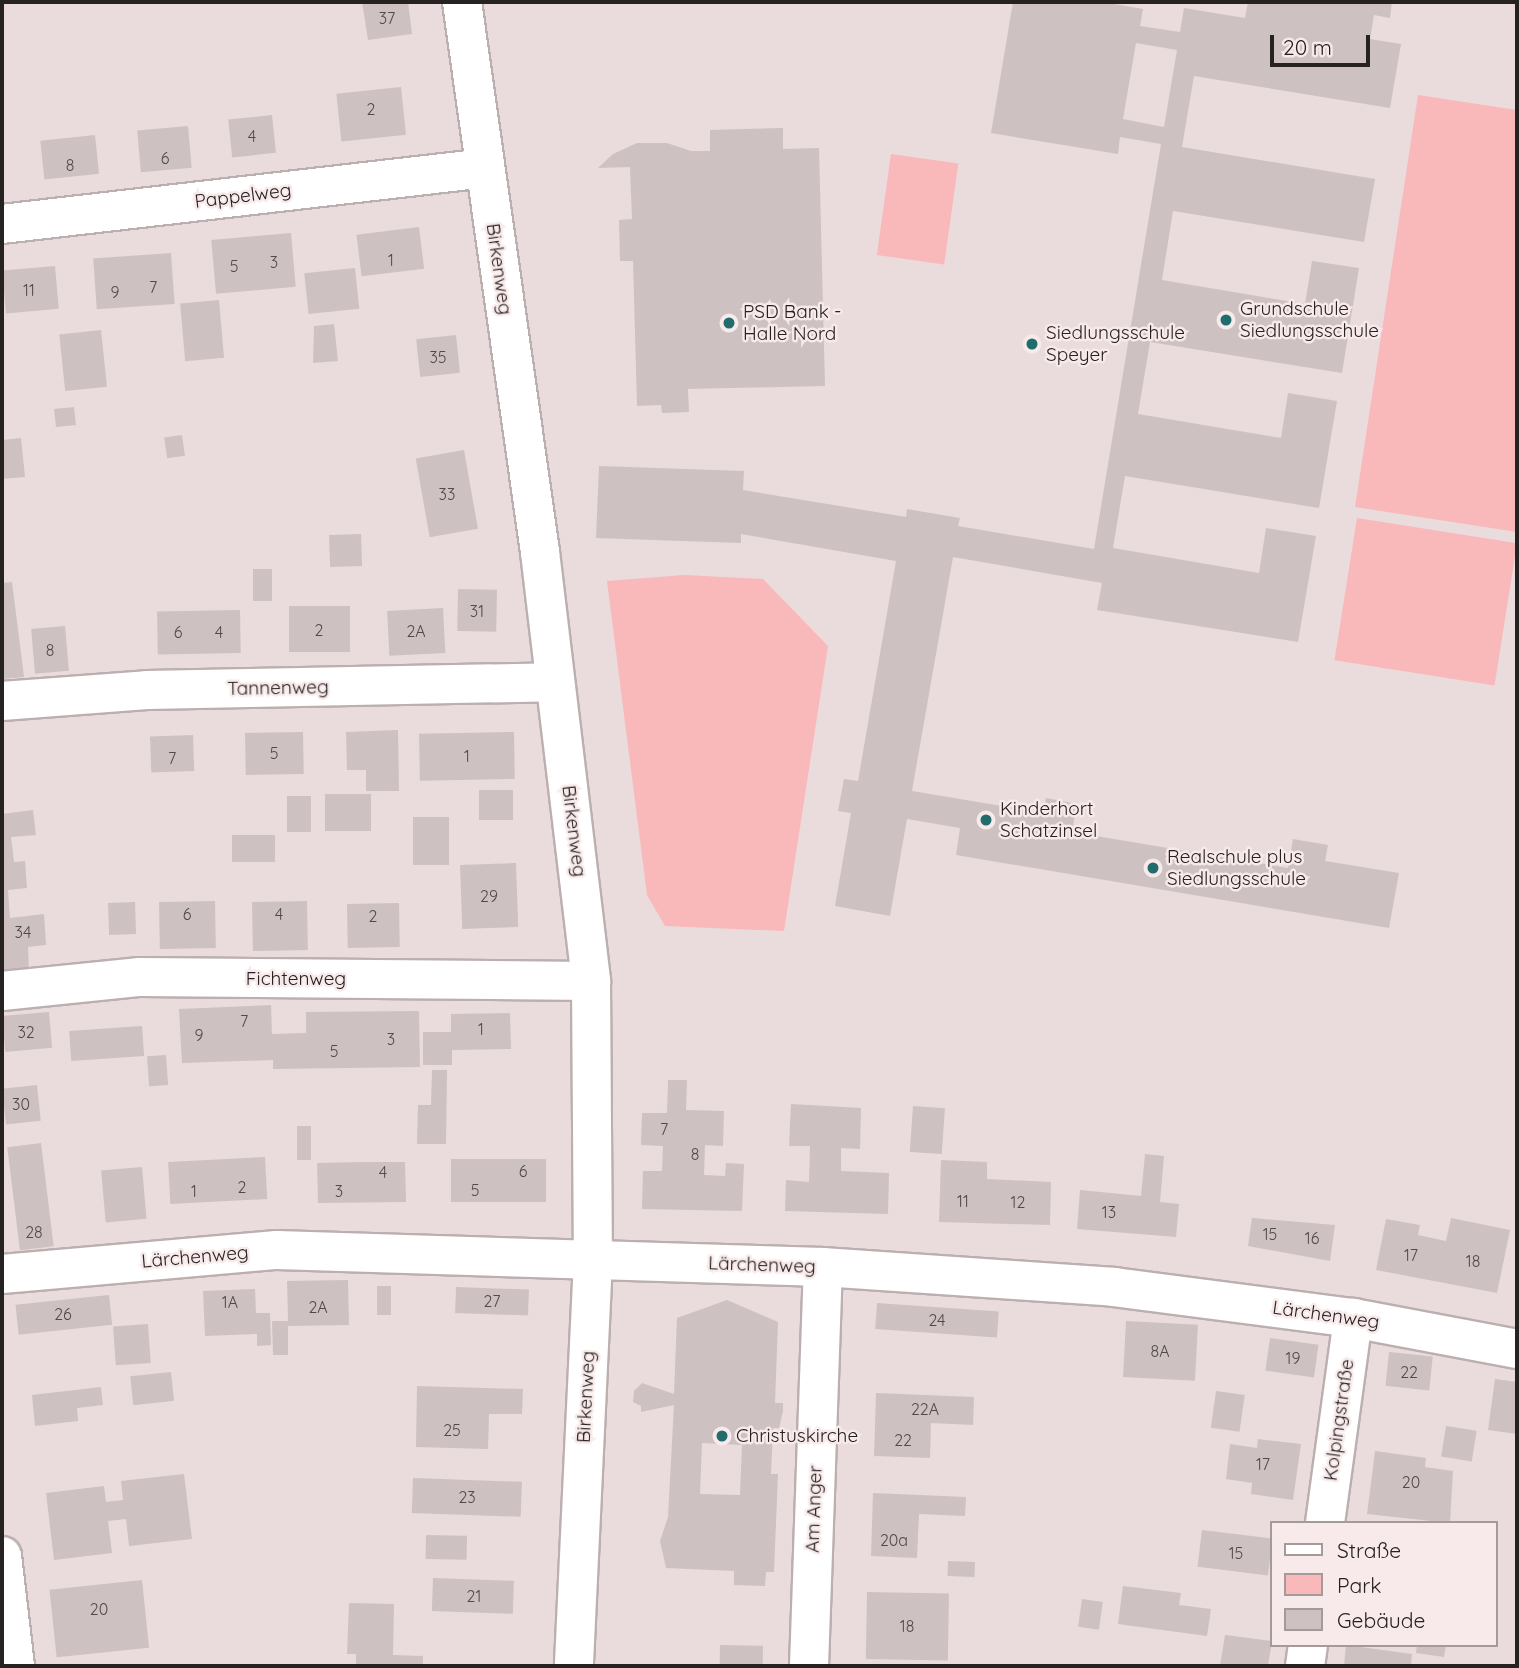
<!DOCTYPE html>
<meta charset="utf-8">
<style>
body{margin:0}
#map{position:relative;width:1519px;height:1668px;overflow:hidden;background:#eadcdc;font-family:Quicksand,sans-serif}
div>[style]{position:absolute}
.green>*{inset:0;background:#f9b8ba;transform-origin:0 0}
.building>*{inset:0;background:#cec1c1;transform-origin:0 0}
.roads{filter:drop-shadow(2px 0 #bcafaf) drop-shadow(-2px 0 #bcafaf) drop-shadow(0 2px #bcafaf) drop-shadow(0 -2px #bcafaf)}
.minor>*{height:38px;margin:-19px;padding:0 19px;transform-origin:19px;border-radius:19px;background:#fff}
.dots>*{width:19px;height:19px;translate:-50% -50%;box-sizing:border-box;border:4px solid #f8eaea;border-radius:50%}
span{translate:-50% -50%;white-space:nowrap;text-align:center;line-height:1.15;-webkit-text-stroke:5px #f8eaea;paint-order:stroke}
.number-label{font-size:16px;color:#514a4a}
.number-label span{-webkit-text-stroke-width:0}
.street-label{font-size:19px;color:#272222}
.poi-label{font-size:19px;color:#272222}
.left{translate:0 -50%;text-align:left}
.frame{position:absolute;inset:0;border:4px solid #272222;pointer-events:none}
.legend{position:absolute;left:1270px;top:1521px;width:228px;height:126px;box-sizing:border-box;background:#f8eaea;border:2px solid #a49a9a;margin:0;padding:9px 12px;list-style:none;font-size:21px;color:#272222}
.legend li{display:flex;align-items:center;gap:14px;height:35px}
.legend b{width:35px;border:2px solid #a49a9a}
.scale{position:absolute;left:1270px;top:35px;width:100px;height:32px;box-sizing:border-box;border:4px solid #272222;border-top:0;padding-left:9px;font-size:21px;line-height:24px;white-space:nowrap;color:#272222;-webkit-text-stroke:5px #f8eaea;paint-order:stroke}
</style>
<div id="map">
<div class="green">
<i style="clip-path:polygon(1418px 95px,1517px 110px,1517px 532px,1355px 507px)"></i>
<i style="left:891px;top:154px;width:68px;height:102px;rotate:8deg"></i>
<i style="left:1357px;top:518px;width:162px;height:144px;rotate:9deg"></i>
<i style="clip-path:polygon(684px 575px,763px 579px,828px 646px,784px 931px,665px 926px,647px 895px,607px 581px)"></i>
</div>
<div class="building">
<i style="clip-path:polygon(362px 2px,408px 2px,412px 34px,368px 40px)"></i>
<i style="clip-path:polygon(evenodd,1013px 2px,1103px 2px,1143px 9px,1140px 26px,1180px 32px,1184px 8px,1245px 18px,1248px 2px,1392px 2px,1390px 18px,1374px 15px,1370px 39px,1401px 44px,1390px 108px,1194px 76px,1182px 147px,1375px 179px,1364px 242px,1173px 211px,1162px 280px,1305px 304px,1312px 261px,1359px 268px,1342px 373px,1150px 342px,1138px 414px,1281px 438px,1288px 393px,1337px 401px,1319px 508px,1125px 476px,1113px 548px,1259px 573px,1266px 528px,1316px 536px,1298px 642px,1097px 610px,1102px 583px,953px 557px,912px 791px,1043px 813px,1046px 798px,1077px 804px,1072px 832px,1288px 868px,1293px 839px,1328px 845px,1325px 861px,1399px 873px,1389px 928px,956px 855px,960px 828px,907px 819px,890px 916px,835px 906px,851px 813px,838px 811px,844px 779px,858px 781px,896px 561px,741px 534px,741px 543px,596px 538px,599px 466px,744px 471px,743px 490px,906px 517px,907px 509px,960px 518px,958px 526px,1094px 549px,1161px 144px,1120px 137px,1118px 154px,991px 133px,1013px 2px,1136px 43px,1177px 50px,1164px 127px,1123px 119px,1136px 43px)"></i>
<i style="left:401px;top:87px;width:48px;height:65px;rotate:84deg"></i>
<i style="left:272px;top:115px;width:38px;height:44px;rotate:84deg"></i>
<i style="left:188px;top:126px;width:42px;height:51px;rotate:85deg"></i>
<i style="clip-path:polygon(783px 128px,783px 149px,819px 148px,825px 386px,688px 389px,689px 412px,662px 413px,661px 405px,637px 406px,633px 261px,620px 261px,619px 220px,632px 219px,630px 167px,598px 168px,613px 154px,637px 143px,667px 143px,691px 151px,710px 151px,710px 130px)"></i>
<i style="left:95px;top:135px;width:39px;height:55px;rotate:84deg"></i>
<i style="left:419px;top:227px;width:42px;height:63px;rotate:83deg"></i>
<i style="left:291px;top:233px;width:54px;height:80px;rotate:85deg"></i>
<i style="left:171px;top:253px;width:51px;height:78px;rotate:86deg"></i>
<i style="left:55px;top:266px;width:43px;height:53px;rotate:85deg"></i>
<i style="left:355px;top:268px;width:41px;height:51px;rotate:84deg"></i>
<i style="left:219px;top:300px;width:58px;height:39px;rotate:85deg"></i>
<i style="clip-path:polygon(334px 324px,338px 361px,313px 363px,314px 326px)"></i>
<i style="left:101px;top:330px;width:57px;height:42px;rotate:84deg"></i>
<i style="left:456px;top:335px;width:38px;height:40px;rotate:84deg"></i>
<i style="left:74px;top:407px;width:18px;height:20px;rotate:84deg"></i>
<i style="left:182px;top:435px;width:21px;height:18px;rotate:82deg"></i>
<i style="clip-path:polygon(21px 438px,25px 477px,2px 479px,2px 440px)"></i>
<i style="left:464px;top:450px;width:80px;height:49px;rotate:80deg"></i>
<i style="left:361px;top:534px;width:32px;height:32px;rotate:88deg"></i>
<i style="left:253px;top:569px;width:19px;height:32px"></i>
<i style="clip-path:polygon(12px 582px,24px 677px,2px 679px,2px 583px)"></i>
<i style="left:458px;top:589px;width:39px;height:42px;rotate:1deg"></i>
<i style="left:350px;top:606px;width:46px;height:61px;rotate:90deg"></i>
<i style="left:443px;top:608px;width:45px;height:56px;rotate:87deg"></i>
<i style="left:240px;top:610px;width:43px;height:83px;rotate:89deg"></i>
<i style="left:65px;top:626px;width:45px;height:34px;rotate:85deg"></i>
<i style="clip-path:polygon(398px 730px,399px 791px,366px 791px,366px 770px,347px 770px,346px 732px)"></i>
<i style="left:303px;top:732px;width:42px;height:58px;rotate:89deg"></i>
<i style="left:514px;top:732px;width:47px;height:95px;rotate:89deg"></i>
<i style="left:193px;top:735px;width:36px;height:43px;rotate:88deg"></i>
<i style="left:479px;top:790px;width:34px;height:30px"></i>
<i style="left:325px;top:794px;width:46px;height:37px"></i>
<i style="left:287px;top:796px;width:24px;height:36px"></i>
<i style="clip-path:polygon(33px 810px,36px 835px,11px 837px,14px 862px,25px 861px,27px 888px,8px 890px,10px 918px,44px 914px,46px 945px,28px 947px,29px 971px,2px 973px,2px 814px)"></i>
<i style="left:413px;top:817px;width:36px;height:48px"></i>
<i style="left:232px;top:835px;width:43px;height:27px"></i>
<i style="left:516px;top:863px;width:64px;height:56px;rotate:88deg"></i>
<i style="left:215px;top:901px;width:47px;height:56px;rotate:89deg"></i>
<i style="left:307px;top:901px;width:49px;height:55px;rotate:89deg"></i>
<i style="left:135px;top:902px;width:32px;height:27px;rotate:88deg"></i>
<i style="left:399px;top:903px;width:44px;height:52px;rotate:89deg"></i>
<i style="clip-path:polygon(271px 1005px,272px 1034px,306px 1033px,306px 1012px,419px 1011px,420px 1067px,273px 1069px,273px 1060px,182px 1063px,179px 1009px)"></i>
<i style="left:49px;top:1012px;width:36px;height:47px;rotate:85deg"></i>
<i style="clip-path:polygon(510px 1013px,511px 1049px,452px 1050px,452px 1065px,423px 1065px,423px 1032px,451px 1032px,451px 1014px)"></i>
<i style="left:142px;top:1026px;width:30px;height:73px;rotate:86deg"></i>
<i style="left:166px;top:1055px;width:30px;height:19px;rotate:86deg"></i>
<i style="clip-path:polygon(432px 1070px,447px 1070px,446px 1144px,417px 1144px,418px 1105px,431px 1105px)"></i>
<i style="clip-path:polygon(668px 1080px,687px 1080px,686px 1110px,724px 1111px,723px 1146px,705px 1145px,704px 1175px,725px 1176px,726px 1163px,744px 1164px,742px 1211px,642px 1209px,643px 1171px,662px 1171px,663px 1146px,641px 1145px,642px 1113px,667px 1113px)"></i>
<i style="left:37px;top:1085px;width:36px;height:35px;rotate:84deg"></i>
<i style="clip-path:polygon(791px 1104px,861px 1108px,860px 1149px,841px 1148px,841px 1171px,889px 1173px,888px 1214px,785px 1211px,786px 1180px,809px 1182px,810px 1146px,789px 1146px)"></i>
<i style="left:913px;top:1106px;width:32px;height:46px;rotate:4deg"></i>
<i style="left:297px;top:1126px;width:14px;height:34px"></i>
<i style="left:41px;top:1143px;width:104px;height:34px;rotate:83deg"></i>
<i style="clip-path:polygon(1145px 1154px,1164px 1156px,1160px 1202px,1179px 1204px,1176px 1237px,1077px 1229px,1080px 1190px,1141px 1196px)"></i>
<i style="left:265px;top:1157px;width:42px;height:97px;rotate:87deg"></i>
<i style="left:451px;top:1159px;width:95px;height:43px"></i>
<i style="clip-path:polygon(941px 1160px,987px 1162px,987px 1179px,1051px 1182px,1050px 1225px,939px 1222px)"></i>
<i style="clip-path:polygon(361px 1162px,405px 1162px,406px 1202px,318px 1203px,317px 1163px)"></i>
<i style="left:142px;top:1167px;width:52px;height:41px;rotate:85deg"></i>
<i style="clip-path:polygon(1252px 1218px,1335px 1225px,1330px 1261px,1248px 1246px)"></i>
<i style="clip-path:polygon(1451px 1218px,1510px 1230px,1497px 1293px,1376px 1270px,1386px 1219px,1420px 1225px,1418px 1235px,1446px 1241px)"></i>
<i style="clip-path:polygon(348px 1280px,349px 1325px,288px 1326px,288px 1355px,273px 1355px,272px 1321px,288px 1321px,287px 1281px)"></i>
<i style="left:377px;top:1286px;width:14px;height:29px"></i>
<i style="left:456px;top:1287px;width:73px;height:26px;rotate:2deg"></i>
<i style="clip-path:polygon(255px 1289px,256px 1313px,270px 1313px,271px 1345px,257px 1346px,257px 1334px,205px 1336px,203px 1291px)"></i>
<i style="left:109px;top:1295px;width:30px;height:94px;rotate:84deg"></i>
<i style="clip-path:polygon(evenodd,727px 1300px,778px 1322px,775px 1403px,783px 1403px,783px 1411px,779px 1428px,773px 1428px,771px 1474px,778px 1474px,774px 1572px,766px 1572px,765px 1586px,734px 1585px,734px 1571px,666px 1568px,660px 1541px,668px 1517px,674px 1405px,641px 1412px,641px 1406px,633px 1402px,634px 1391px,642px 1383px,674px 1394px,677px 1318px,727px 1300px,702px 1443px,742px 1445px,740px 1495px,700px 1494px,702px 1443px)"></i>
<i style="left:877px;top:1303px;width:122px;height:26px;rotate:4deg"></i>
<i style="left:1126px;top:1321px;width:72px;height:56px;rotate:3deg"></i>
<i style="left:148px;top:1324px;width:39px;height:35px;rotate:86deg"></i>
<i style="left:1270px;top:1338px;width:49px;height:33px;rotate:8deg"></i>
<i style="left:1389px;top:1352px;width:44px;height:34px;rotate:6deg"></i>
<i style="left:171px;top:1372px;width:29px;height:41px;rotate:84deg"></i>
<i style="clip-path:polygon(1495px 1379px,1517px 1382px,1517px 1434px,1488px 1430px)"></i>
<i style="clip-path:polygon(417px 1386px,523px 1389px,522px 1414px,489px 1414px,488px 1449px,416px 1447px)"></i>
<i style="clip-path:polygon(101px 1387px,103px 1405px,77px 1408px,78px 1421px,35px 1426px,32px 1395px)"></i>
<i style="left:1216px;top:1391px;width:29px;height:37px;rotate:8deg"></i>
<i style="clip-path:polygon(876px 1393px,974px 1397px,973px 1425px,931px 1423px,930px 1458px,874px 1456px)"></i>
<i style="left:1446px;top:1426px;width:31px;height:31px;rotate:9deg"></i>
<i style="clip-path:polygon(1258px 1439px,1301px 1444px,1293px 1500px,1251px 1494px,1252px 1483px,1226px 1479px,1230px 1444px,1257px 1448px)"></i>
<i style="clip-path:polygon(1375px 1451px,1426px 1458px,1425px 1467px,1453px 1471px,1450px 1523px,1367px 1514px)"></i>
<i style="clip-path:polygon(184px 1474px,192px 1539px,129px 1546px,126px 1519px,108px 1521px,112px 1553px,54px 1560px,46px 1493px,104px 1486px,106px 1502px,123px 1500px,121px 1481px)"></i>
<i style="left:413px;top:1478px;width:109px;height:35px;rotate:2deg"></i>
<i style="clip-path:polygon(873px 1493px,966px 1497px,965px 1516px,919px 1514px,917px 1558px,871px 1556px)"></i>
<i style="left:1202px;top:1530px;width:71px;height:37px;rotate:7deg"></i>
<i style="left:426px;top:1535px;width:41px;height:24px;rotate:1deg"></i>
<i style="left:948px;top:1561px;width:27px;height:15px;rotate:2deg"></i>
<i style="left:433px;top:1578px;width:81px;height:33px;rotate:2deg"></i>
<i style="left:142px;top:1580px;width:68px;height:93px;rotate:84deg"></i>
<i style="clip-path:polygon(1123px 1586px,1181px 1593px,1179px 1605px,1211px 1609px,1207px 1636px,1118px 1624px)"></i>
<i style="left:867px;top:1592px;width:82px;height:67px;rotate:1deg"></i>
<i style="left:1082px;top:1599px;width:21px;height:28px;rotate:8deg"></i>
<i style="clip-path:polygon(349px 1603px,394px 1604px,393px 1655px,423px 1656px,423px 1666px,356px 1666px,356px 1654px,347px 1654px)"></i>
<i style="clip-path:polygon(1225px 1635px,1272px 1641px,1268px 1666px,1220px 1666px)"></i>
<i style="left:720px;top:1645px;width:43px;height:21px;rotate:1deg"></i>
<i style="clip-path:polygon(1346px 1645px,1412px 1654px,1411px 1666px,1344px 1666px)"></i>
<i style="clip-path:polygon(1417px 1645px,1446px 1645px,1444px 1657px,1416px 1653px)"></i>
</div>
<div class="roads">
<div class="minor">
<i style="left:462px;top:2px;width:556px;rotate:81.93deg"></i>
<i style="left:540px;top:552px;width:432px;rotate:83.2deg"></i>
<i style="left:591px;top:981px;width:279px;rotate:89.6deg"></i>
<i style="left:593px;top:1260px;width:406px;rotate:92.7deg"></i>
<i style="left:2px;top:224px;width:485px;rotate:-6.6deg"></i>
<i style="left:2px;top:701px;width:145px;rotate:-4.3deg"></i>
<i style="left:147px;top:690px;width:408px;rotate:-1.1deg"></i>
<i style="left:2px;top:991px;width:139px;rotate:-5.8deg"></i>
<i style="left:140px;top:977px;width:451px;rotate:0.5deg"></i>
<i style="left:2px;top:1274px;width:276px;rotate:-5deg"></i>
<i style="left:277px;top:1250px;width:546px;rotate:1.78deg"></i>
<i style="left:823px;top:1267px;width:292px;rotate:3.9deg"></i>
<i style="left:1114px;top:1287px;width:241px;rotate:7.4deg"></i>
<i style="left:1353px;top:1318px;width:167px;rotate:10.7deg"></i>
<i style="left:1325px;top:1523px;width:207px;rotate:-82.2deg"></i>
<i style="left:2px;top:1556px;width:111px;rotate:83.3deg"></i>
<i style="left:809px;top:1666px;width:399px;rotate:-88deg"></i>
<i style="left:1305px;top:1666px;width:21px;rotate:-82deg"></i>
</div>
</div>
<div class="dots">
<i style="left:1226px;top:320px;background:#216d6e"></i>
<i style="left:729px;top:323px;background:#216d6e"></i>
<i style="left:1032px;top:344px;background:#216d6e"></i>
<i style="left:986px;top:820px;background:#216d6e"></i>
<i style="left:1153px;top:868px;background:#216d6e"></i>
<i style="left:722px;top:1436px;background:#216d6e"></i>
</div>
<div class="number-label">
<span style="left:387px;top:18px">37</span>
<span style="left:371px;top:109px">2</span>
<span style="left:252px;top:136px">4</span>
<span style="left:165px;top:158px">6</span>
<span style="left:70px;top:165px">8</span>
<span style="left:391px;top:260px">1</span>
<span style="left:274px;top:262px">3</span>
<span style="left:234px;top:266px">5</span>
<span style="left:153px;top:287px">7</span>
<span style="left:29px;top:290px">11</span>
<span style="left:115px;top:292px">9</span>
<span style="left:438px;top:357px">35</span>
<span style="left:447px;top:494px">33</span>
<span style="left:477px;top:611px">31</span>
<span style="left:319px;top:630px">2</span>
<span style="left:416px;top:631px">2A</span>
<span style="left:178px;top:632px">6</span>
<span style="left:219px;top:632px">4</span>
<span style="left:50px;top:650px">8</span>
<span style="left:274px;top:753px">5</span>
<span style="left:467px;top:756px">1</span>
<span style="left:172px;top:758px">7</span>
<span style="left:489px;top:896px">29</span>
<span style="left:187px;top:914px">6</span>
<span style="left:279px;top:914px">4</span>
<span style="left:373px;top:916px">2</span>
<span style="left:23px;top:932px">34</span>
<span style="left:244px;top:1021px">7</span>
<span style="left:481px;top:1029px">1</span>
<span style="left:26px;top:1032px">32</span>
<span style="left:199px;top:1035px">9</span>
<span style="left:391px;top:1039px">3</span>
<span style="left:334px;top:1051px">5</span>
<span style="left:21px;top:1104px">30</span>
<span style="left:664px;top:1129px">7</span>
<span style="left:695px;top:1154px">8</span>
<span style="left:523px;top:1171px">6</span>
<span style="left:383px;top:1172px">4</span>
<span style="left:242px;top:1187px">2</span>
<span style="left:475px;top:1190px">5</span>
<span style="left:194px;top:1191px">1</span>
<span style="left:339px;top:1191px">3</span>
<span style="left:963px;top:1201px">11</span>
<span style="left:1018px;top:1202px">12</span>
<span style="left:1109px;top:1212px">13</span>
<span style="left:34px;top:1232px">28</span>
<span style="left:1270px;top:1234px">15</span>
<span style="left:1312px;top:1238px">16</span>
<span style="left:1411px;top:1255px">17</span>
<span style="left:1473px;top:1261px">18</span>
<span style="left:492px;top:1301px">27</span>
<span style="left:230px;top:1302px">1A</span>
<span style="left:318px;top:1307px">2A</span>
<span style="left:63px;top:1314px">26</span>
<span style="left:937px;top:1320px">24</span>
<span style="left:1160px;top:1351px">8A</span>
<span style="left:1293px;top:1358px">19</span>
<span style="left:1409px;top:1372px">22</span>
<span style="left:925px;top:1409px">22A</span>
<span style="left:452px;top:1430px">25</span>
<span style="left:903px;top:1440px">22</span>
<span style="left:1263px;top:1464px">17</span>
<span style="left:1411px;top:1482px">20</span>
<span style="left:467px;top:1497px">23</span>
<span style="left:894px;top:1540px">20a</span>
<span style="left:1236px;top:1553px">15</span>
<span style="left:474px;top:1596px">21</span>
<span style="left:99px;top:1609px">20</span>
<span style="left:907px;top:1626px">18</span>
</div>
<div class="street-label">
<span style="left:243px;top:196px;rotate:-7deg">Pappelweg</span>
<span style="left:499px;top:269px;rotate:82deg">Birkenweg</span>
<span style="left:278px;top:688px;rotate:-1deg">Tannenweg</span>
<span style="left:574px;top:831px;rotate:83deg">Birkenweg</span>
<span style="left:296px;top:979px">Fichtenweg</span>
<span style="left:195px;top:1257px;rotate:-5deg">Lärchenweg</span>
<span style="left:762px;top:1265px;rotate:2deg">Lärchenweg</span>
<span style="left:1326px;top:1315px;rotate:8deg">Lärchenweg</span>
<span style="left:586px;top:1397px;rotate:-87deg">Birkenweg</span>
<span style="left:1339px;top:1420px;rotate:-82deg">Kolpingstraße</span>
<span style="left:814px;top:1509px;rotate:-88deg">Am Anger</span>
</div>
<div class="poi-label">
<span class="left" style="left:1240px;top:320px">Grundschule<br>Siedlungsschule</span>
<span class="left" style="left:743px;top:323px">PSD Bank -<br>Halle Nord</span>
<span class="left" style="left:1046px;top:344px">Siedlungsschule<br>Speyer</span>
<span class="left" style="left:1000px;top:820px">Kinderhort<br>Schatzinsel</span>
<span class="left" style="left:1167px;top:868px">Realschule plus<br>Siedlungsschule</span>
<span class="left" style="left:736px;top:1436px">Christuskirche</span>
</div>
<div class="frame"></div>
<ul class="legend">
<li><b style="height:9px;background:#fff"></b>Straße</li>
<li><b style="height:19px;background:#f9b8ba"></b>Park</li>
<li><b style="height:19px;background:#cec1c1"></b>Gebäude</li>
</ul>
<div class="scale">20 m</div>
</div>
